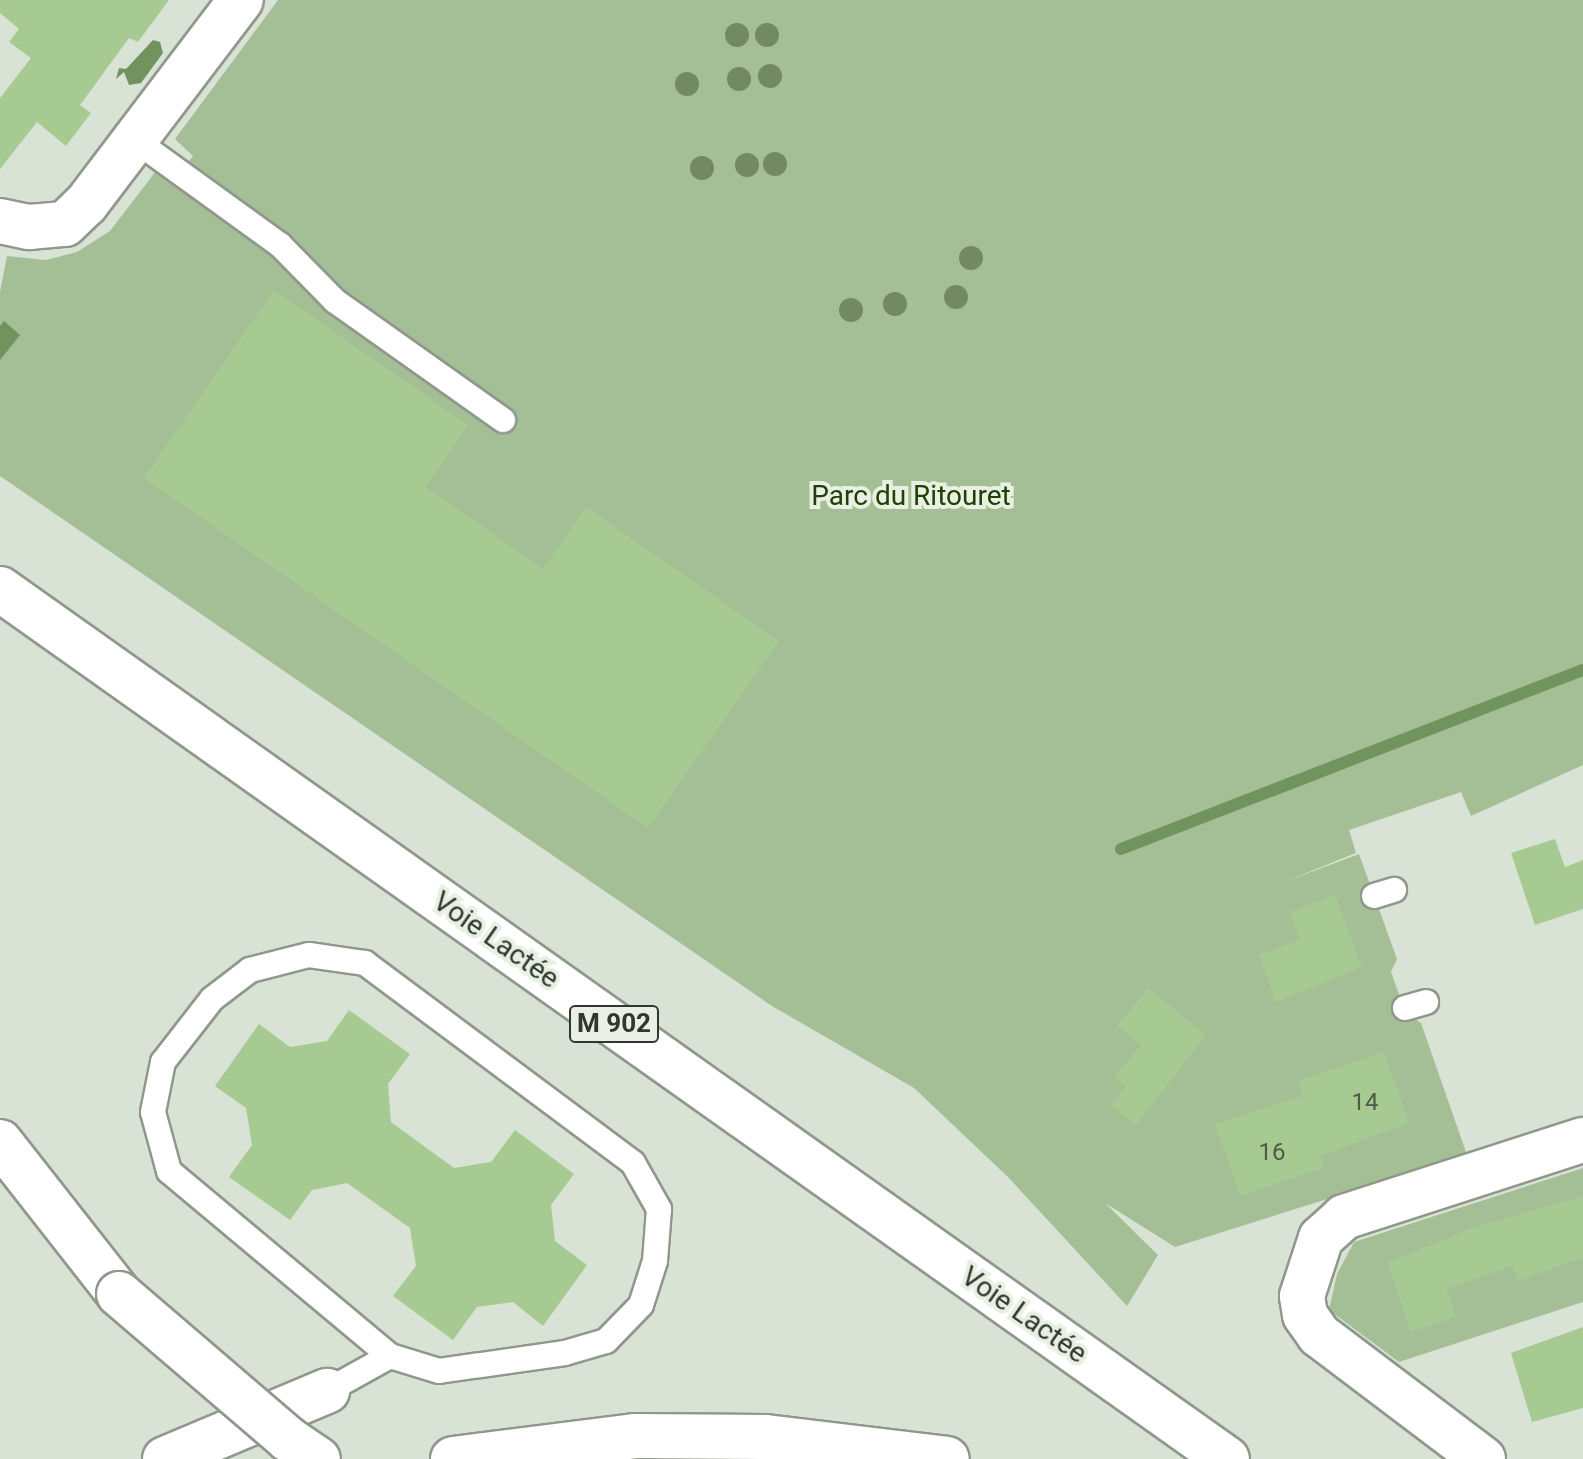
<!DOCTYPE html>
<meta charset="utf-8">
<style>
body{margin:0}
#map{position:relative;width:1583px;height:1459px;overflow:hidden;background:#d9e3d5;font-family:Roboto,sans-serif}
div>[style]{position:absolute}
.green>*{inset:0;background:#a4be96}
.water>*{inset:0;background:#71935e}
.stream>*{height:12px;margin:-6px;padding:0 6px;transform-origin:6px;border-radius:6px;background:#71935e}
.building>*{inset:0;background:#a6ca92}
.roads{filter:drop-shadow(2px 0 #90988b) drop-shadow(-2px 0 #90988b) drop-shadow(0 2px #90988b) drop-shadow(0 -2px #90988b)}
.service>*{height:24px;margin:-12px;padding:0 12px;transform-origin:12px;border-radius:12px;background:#fff}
.minor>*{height:44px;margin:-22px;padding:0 22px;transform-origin:22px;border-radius:22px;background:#fff}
.trunk>*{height:44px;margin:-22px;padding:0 22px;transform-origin:22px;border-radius:22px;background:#fff}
.bridges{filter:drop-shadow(2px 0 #90988b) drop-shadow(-2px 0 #90988b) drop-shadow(0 2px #90988b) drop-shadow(0 -2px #90988b)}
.trunk-bridge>*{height:44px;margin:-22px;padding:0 22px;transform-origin:22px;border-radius:22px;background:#fff}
.trees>*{width:24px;height:24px;margin:-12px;border-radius:50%;background:#738962}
span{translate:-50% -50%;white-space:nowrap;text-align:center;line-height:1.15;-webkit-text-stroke:8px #e7f0e2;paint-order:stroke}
.number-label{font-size:24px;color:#4f5a48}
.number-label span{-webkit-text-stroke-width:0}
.shield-label span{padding:2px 6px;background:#e7f0e2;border:2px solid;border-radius:6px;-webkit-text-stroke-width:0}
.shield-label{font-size:26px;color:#323530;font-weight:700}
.park-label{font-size:28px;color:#204004}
.street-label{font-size:28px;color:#323530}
</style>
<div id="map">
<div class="green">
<i style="clip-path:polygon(278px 0,1583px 0,1583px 765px,1471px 816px,1461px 792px,1349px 830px,1356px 853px,1284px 882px,1359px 854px,1397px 959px,1391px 972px,1401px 1000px,1409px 1015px,1421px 1023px,1467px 1155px,1175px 1247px,1105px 1203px,1158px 1255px,1127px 1306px,1008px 1177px,914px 1088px,772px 1006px,0 476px,0 292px,7px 256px,46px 260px,77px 252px,110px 231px,156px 171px,173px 183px,193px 156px,175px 139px)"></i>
<i style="clip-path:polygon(1583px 1168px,1583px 1302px,1399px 1362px,1329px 1310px,1337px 1274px,1354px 1242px)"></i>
</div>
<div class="water">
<i style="clip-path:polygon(153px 40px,160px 42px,163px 53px,141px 83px,129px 85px,124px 72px,116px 79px,119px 68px,126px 69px)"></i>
<i style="clip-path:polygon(4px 321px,20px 335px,0 360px,0 326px)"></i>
</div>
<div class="stream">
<i style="left:1121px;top:849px;width:495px;rotate:-21.2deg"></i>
</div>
<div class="building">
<i style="clip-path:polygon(0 0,169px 0,138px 42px,129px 38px,80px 105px,91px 113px,66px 146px,37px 122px,0 169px,0 98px,31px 58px,9px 42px,19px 29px,0 13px)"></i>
<i style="clip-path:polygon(274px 290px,468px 425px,426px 487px,543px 569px,586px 507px,779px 641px,648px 828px,144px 478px)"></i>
<i style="clip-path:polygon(1555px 839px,1565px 867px,1583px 860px,1583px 909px,1535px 925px,1511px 853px)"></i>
<i style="clip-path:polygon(1335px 895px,1362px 967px,1276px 1002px,1259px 955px,1300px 940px,1290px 912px)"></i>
<i style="clip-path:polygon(1148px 988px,1206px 1035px,1136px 1125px,1111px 1105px,1126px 1087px,1114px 1077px,1141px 1045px,1117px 1026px)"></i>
<i style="clip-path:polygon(349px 1010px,410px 1054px,388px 1084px,391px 1122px,454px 1168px,491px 1162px,515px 1130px,574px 1174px,551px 1205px,555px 1241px,587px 1265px,543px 1326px,513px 1302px,477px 1307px,453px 1340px,393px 1296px,416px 1266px,410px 1228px,347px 1183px,312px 1190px,290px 1220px,229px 1177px,252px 1145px,246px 1108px,215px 1086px,259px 1024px,290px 1047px,327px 1041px)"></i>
<i style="clip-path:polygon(1384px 1052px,1409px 1123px,1320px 1156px,1324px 1168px,1240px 1196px,1215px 1124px,1303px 1096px,1298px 1081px)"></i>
<i style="clip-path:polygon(1583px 1196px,1583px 1258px,1518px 1281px,1512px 1266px,1447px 1289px,1456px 1317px,1411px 1332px,1387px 1263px,1472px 1228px)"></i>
<i style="clip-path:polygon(1583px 1327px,1583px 1408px,1532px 1422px,1511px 1353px)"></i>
</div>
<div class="roads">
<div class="service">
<i style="left:135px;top:140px;width:179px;rotate:35.9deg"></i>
<i style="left:280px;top:245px;width:78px;rotate:45.5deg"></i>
<i style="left:335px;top:301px;width:206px;rotate:35.3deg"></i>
<i style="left:1374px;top:896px;width:21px;rotate:-17deg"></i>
<i style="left:1405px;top:1008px;width:22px;rotate:-16deg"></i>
<i style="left:327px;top:1391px;width:72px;rotate:-29.1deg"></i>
<i style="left:390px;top:1356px;width:288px;rotate:-140.1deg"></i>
<i style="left:169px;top:1171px;width:61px;rotate:-105.2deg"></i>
<i style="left:153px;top:1112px;width:51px;rotate:-78.7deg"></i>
<i style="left:163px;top:1062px;width:80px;rotate:-52.1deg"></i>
<i style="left:212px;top:999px;width:48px;rotate:-37.3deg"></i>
<i style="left:250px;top:970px;width:61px;rotate:-14.3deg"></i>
<i style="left:309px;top:955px;width:57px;rotate:8.1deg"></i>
<i style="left:365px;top:963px;width:334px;rotate:36.7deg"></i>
<i style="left:633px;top:1163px;width:53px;rotate:60.5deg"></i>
<i style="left:659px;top:1209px;width:52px;rotate:94.4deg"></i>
<i style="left:655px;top:1261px;width:46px;rotate:107.7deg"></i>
<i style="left:641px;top:1305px;width:50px;rotate:134.2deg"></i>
<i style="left:606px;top:1341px;width:43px;rotate:163.7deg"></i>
<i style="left:565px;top:1353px;width:127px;rotate:171.9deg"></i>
<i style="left:439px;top:1371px;width:51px;rotate:-163deg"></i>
</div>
<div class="minor">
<i style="left:0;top:221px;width:30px;rotate:12deg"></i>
<i style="left:29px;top:227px;width:36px;rotate:-5deg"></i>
<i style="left:65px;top:224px;width:29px;rotate:-44deg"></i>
<i style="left:86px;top:204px;width:256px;rotate:-52.8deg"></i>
<i style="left:165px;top:1459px;width:176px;rotate:-22.8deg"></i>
<i style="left:1483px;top:1459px;width:206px;rotate:-142.9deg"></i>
<i style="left:1319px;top:1335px;width:24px;rotate:-125deg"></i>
<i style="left:1305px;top:1315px;width:19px;rotate:-99deg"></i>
<i style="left:1302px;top:1296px;width:61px;rotate:-71.9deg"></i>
<i style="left:1321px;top:1238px;width:31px;rotate:-42deg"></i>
<i style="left:1344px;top:1217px;width:251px;rotate:-17.9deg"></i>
</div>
<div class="trunk">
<i style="left:0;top:589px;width:1504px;rotate:35.34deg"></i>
<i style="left:0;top:1142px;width:193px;rotate:51.9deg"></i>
<i style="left:453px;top:1459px;width:183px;rotate:-7.2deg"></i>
<i style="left:635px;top:1436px;width:131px;rotate:0.4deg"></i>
<i style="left:766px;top:1437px;width:182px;rotate:6.9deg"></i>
</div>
</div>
<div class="bridges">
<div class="trunk-bridge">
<i style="left:119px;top:1294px;width:223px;rotate:40.6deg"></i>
<i style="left:288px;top:1439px;width:36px;rotate:34deg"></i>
</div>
</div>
<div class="trees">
<i style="left:737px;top:35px"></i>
<i style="left:767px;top:35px"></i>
<i style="left:770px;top:76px"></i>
<i style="left:739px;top:79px"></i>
<i style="left:687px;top:84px"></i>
<i style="left:775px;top:164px"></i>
<i style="left:747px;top:165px"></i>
<i style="left:702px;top:168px"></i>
<i style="left:971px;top:258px"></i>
<i style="left:956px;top:297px"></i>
<i style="left:895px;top:304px"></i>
<i style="left:851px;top:310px"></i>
</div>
<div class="number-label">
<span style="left:1365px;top:1103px">14</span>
<span style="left:1272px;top:1153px">16</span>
</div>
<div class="shield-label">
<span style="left:614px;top:1024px">M 902</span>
</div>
<div class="park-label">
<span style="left:911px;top:496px">Parc du Ritouret</span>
</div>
<div class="street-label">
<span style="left:496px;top:940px;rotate:35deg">Voie Lactée</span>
<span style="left:1024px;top:1315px;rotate:35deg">Voie Lactée</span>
</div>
</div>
